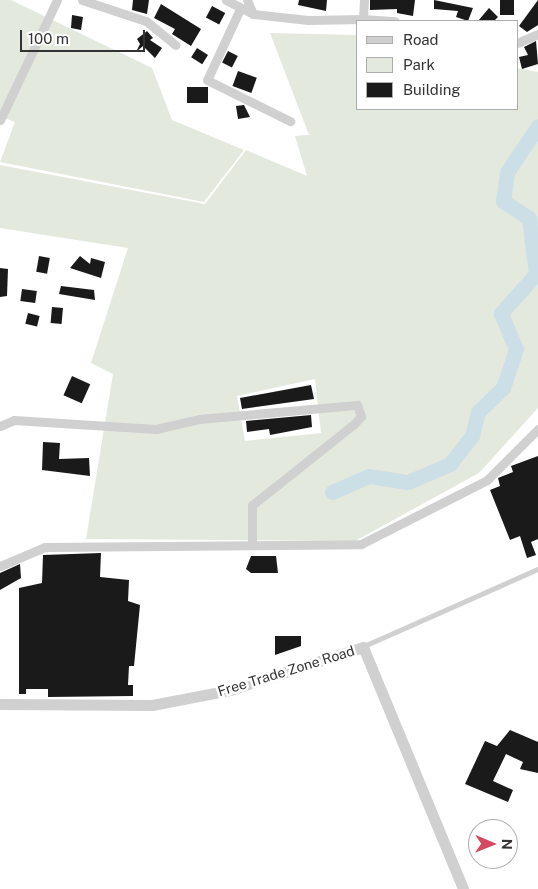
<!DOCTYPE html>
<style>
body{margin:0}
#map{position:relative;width:538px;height:889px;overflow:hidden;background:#fff;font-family:"Public Sans",sans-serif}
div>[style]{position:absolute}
.green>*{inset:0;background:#e4e9dd}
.river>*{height:15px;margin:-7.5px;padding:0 7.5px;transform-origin:7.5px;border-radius:7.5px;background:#ccdfe7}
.building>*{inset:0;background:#1a1a1a;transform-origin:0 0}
.service>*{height:4.5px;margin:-2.25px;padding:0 2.25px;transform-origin:2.25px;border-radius:2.25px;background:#d0d0d0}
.minor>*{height:9px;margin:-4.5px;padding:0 4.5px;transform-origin:4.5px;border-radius:4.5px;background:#d0d0d0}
.tertiary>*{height:11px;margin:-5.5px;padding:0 5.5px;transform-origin:5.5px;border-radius:5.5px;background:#d0d0d0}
span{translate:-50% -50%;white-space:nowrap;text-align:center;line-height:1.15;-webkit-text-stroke:5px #fff;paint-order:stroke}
.street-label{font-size:14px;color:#333}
.legend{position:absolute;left:356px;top:20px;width:162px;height:90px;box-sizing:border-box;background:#fff;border:1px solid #adadad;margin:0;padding:6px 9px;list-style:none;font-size:15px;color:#333}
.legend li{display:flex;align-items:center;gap:10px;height:25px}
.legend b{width:25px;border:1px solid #adadad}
.north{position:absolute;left:468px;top:819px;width:50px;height:50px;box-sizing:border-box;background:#fff;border:1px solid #adadad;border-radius:50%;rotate:91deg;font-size:14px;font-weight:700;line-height:20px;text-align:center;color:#333}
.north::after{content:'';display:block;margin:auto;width:18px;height:22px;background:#d44b61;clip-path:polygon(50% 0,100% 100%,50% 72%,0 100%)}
.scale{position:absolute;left:20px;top:30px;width:125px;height:22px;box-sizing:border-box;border:2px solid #333;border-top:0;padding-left:6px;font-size:15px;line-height:18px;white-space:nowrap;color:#333;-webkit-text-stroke:4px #fff;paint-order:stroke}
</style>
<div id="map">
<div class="green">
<i style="clip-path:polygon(0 0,11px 0,152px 68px,172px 120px,244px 150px,204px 202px,0 162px,15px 122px,0 116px)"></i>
<i style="clip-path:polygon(evenodd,270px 33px,357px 35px,357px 109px,517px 109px,517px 68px,538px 72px,538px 408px,479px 473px,355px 541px,86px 539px,113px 374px,91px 363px,128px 248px,0 228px,0 165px,205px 204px,246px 150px,307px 176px,295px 136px,318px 134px,309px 135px,270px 33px,315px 379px,321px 433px,245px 441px,237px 396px,315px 379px)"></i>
</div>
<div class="river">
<i style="left:332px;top:492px;width:40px;rotate:-23.4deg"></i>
<i style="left:369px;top:476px;width:39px;rotate:9deg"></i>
<i style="left:408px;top:482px;width:46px;rotate:-23.2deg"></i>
<i style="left:450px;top:464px;width:36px;rotate:-52deg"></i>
<i style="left:472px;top:436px;width:25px;rotate:-76deg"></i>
<i style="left:478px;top:412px;width:35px;rotate:-44deg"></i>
<i style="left:503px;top:388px;width:41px;rotate:-71.6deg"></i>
<i style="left:516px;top:349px;width:39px;rotate:-113deg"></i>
<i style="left:501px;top:313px;width:52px;rotate:-48.1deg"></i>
<i style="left:536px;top:274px;width:56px;rotate:-97.1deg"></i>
<i style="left:529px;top:218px;width:31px;rotate:-147deg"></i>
<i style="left:503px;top:201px;width:29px;rotate:-82deg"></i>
<i style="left:507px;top:172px;width:55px;rotate:-56deg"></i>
</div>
<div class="building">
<i style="clip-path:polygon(133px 0,149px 0,147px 14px,132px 10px)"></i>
<i style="clip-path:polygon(299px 0,327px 0,326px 11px,298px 5px)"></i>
<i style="clip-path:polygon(370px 0,415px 0,413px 16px,397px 13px,397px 9px,370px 10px)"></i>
<i style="clip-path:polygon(434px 0,473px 8px,468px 21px,456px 17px,458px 11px,434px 9px)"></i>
<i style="left:500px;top:0;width:14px;height:15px"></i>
<i style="clip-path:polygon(538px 0,538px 25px,527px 32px,519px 26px)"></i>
<i style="clip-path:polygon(161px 4px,201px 29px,191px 46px,172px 34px,175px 29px,154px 18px)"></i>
<i style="left:212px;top:6px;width:15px;height:13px;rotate:28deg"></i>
<i style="clip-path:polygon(489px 8px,498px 17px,494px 21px,478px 21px)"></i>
<i style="clip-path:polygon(72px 15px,83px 17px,81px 30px,71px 28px)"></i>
<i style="clip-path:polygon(147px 31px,153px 38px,150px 40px,162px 48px,155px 58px,143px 46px,136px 52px,140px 44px,137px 39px)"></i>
<i style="clip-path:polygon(536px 41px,538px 64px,522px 69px,519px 57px,528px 55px,524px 47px)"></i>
<i style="left:197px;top:48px;width:13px;height:11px;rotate:32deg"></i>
<i style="left:228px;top:51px;width:11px;height:13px;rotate:27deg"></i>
<i style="left:238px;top:71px;width:20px;height:16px;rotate:20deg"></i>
<i style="left:187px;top:87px;width:21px;height:16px"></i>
<i style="clip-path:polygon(244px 105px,250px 117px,238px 119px,236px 106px)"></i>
<i style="left:39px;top:256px;width:11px;height:16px;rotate:10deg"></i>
<i style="clip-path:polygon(80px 256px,90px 264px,91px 258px,105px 262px,101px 278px,70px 268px)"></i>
<i style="clip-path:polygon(0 268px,8px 269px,7px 296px,0 297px)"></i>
<i style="clip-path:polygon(61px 286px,94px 290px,95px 300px,59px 294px)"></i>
<i style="left:22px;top:289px;width:15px;height:12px;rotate:8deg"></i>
<i style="left:52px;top:307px;width:11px;height:16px;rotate:5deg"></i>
<i style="left:28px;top:313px;width:12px;height:11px;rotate:14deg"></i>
<i style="left:72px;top:376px;width:20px;height:21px;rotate:24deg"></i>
<i style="clip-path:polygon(311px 385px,314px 399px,242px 409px,240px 398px)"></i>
<i style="clip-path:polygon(311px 415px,312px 427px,270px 435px,269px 429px,247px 432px,246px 421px)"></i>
<i style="clip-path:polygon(43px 442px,60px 443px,59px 459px,89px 458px,90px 476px,42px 470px)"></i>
<i style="clip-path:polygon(538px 456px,538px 539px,531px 542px,536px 555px,527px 558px,520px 536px,510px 540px,490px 490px,500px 486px,498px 478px,513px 472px,511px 466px)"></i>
<i style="clip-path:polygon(101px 553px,100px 577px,129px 580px,128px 601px,140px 605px,134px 666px,129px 666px,128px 685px,133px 685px,133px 696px,48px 697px,48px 689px,26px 689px,26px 694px,19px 694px,19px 588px,42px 583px,43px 555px)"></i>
<i style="clip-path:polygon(251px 556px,276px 556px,278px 573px,251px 573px,246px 569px)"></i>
<i style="clip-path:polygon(20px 564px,21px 578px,0 590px,0 573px)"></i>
<i style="clip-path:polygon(275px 636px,301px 636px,301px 646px,275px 655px)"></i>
<i style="clip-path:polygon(510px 730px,538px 742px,538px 773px,520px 769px,523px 762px,506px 754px,493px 781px,513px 790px,508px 802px,465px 784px,485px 741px,497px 746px)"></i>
</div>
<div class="service">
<i style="left:364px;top:646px;width:190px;rotate:-23.9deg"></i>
</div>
<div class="minor">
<i style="left:82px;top:0;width:67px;rotate:18.2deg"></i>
<i style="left:146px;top:21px;width:38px;rotate:39deg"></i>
<i style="left:226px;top:0;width:30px;rotate:27deg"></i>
<i style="left:253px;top:14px;width:55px;rotate:6.2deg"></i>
<i style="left:308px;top:20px;width:55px;rotate:-1deg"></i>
<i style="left:363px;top:19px;width:19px;rotate:-87deg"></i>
<i style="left:247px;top:0;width:15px;rotate:67deg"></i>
<i style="left:240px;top:9px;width:78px;rotate:114.9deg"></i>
<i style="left:207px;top:80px;width:93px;rotate:26.3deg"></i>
<i style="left:363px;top:19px;width:32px;rotate:4deg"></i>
<i style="left:517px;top:43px;width:23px;rotate:-23deg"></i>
<i style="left:0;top:120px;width:133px;rotate:-64.6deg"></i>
<i style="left:0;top:426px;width:15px;rotate:-23deg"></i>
<i style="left:14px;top:420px;width:142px;rotate:3.6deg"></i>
<i style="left:156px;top:429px;width:44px;rotate:-13.1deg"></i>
<i style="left:199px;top:419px;width:159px;rotate:-5.1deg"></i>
<i style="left:357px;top:405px;width:12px;rotate:70deg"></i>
<i style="left:361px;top:416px;width:11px;rotate:131deg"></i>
<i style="left:354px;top:424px;width:130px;rotate:141.5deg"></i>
<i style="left:252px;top:505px;width:40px;rotate:90deg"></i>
<i style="left:0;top:566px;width:49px;rotate:-22.9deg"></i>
<i style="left:45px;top:547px;width:316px;rotate:-0.5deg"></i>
<i style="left:361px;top:544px;width:141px;rotate:-26.9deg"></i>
<i style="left:487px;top:480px;width:72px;rotate:-45deg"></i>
</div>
<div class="tertiary">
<i style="left:0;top:704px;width:152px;rotate:0.4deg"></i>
<i style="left:152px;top:705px;width:79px;rotate:-10.9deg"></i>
<i style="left:230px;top:690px;width:140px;rotate:-17.9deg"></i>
<i style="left:363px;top:647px;width:262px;rotate:67.5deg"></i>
</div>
<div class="street-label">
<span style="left:286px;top:671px;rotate:-17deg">Free Trade Zone Road</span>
</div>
<ul class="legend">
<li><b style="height:6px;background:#d0d0d0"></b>Road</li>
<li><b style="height:14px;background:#e4e9dd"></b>Park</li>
<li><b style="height:14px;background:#1a1a1a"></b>Building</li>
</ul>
<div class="north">N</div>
<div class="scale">100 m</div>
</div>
